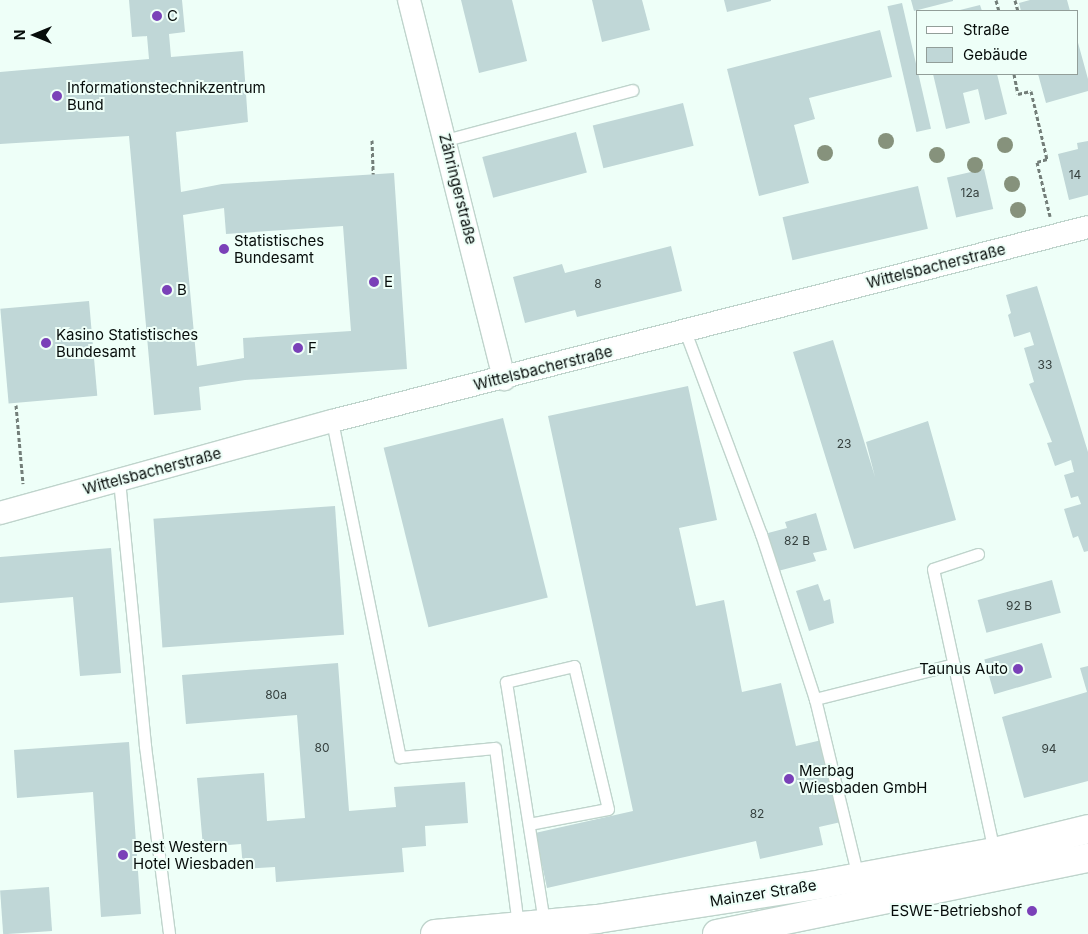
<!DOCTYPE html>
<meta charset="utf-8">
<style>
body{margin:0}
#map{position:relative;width:1088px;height:934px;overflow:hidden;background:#eefff8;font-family:Inter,sans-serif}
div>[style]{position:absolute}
.building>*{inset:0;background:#c0d7d7;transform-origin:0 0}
.path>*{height:3px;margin-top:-1.5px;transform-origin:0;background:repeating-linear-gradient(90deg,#737e79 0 4px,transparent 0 6.5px)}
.roads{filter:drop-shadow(1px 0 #bfd4cc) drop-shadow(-1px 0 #bfd4cc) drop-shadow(0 1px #bfd4cc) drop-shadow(0 -1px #bfd4cc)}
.service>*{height:11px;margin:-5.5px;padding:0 5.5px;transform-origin:5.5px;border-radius:5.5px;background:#fff}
.minor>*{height:22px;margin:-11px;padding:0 11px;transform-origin:11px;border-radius:11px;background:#fff}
.primary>*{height:28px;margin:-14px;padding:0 14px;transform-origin:14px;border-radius:14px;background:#fff}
.trees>*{width:16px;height:16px;margin:-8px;border-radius:50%;background:#86927c}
.dots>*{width:14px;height:14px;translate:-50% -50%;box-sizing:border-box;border:2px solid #eefff8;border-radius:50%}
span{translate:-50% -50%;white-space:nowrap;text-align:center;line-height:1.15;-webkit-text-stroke:4px #eefff8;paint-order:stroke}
.number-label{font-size:12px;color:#35403e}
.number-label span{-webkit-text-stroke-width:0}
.poi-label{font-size:15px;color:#070d0b}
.left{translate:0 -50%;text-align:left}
.right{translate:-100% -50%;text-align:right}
.street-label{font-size:15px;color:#070d0b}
.legend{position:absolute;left:916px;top:10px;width:162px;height:65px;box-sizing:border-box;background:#eefff8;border:1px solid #929e99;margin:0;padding:6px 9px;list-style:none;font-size:15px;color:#070d0b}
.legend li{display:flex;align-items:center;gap:10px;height:25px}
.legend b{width:25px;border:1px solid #929e99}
.north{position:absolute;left:10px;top:10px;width:50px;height:50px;-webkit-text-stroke:4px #eefff8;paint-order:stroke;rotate:270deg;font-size:14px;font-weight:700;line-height:20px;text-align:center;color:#070d0b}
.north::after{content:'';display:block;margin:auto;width:18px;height:22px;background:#070d0b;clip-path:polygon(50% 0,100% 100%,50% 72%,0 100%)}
</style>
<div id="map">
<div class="building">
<i style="clip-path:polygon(evenodd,129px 0,182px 0,185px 32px,169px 34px,171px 57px,243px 51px,248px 122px,176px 132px,181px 192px,222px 184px,394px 173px,407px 369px,245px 380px,199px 387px,201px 410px,154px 415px,129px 136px,0 144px,0 72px,149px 59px,147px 36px,132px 37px,129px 0,224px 208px,226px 234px,343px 226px,351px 331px,243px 338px,244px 358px,197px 366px,183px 215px,224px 208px)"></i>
<i style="clip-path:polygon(461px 0,512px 0,527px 61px,479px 73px)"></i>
<i style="clip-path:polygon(592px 0,642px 0,650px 30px,602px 42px)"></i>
<i style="clip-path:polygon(724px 0,771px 0,771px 1px,727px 12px)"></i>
<i style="clip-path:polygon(911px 0,953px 0,953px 1px,914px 11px)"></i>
<i style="clip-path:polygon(1030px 0,1067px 0,1070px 11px,1021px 11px,1019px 3px)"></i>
<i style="left:902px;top:3px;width:129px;height:15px;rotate:77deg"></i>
<i style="clip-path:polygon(980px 5px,982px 11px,960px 11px,960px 10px)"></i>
<i style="clip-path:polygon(880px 30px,892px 77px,809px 98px,815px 119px,794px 125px,809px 183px,759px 196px,727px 69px)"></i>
<i style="clip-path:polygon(1077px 39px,1088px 79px,1088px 91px,1046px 103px,1038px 74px,1077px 74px)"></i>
<i style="clip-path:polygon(933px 74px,997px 74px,1007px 114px,985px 120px,978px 89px,963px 93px,970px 123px,946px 129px)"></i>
<i style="left:683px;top:103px;width:44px;height:93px;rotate:76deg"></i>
<i style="left:576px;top:132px;width:42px;height:97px;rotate:75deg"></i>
<i style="clip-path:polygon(1088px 141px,1088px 195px,1069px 200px,1058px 154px,1078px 149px,1077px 143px)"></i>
<i style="left:984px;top:169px;width:41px;height:38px;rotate:77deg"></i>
<i style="left:918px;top:186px;width:44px;height:139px;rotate:77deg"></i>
<i style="clip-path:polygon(671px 246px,682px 291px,577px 317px,575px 310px,525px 323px,513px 277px,562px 264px,565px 273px)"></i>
<i style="clip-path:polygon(1037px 286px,1088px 452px,1088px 551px,1084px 552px,1078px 536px,1073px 538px,1064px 509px,1081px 504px,1078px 496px,1071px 498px,1064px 475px,1074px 472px,1071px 460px,1055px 466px,1047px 443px,1052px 442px,1029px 384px,1034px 382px,1024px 348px,1034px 345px,1030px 332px,1014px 337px,1008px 315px,1011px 313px,1006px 295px)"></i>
<i style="left:89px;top:301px;width:95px;height:89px;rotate:85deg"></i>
<i style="clip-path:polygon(833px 340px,875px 477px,866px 442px,928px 421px,956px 520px,854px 549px,793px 352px)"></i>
<i style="clip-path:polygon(688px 386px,717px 520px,679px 528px,696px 606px,724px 600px,742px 692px,781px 683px,796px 746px,822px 740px,841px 822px,819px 827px,823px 845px,760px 859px,756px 841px,547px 888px,535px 833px,633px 811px,548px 416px)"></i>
<i style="left:503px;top:418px;width:185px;height:123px;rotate:76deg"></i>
<i style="left:335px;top:506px;width:129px;height:182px;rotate:86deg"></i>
<i style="clip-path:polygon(816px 513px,827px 550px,813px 553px,816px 561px,778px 571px,768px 533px,787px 528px,785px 522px)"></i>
<i style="clip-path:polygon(111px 548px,121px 673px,80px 676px,73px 597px,0 603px,0 557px)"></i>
<i style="left:1052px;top:580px;width:34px;height:77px;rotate:75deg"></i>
<i style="clip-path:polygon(818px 584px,824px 601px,830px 599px,834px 623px,809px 631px,796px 591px)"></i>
<i style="left:1042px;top:643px;width:36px;height:60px;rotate:74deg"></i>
<i style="clip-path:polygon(338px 663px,349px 811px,396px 807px,394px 787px,465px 782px,468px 823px,425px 826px,426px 846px,402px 848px,404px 872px,276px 882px,275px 867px,243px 869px,241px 844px,203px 847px,197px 778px,264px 773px,267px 821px,305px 818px,297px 715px,186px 724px,182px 675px)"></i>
<i style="clip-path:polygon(1088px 666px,1088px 781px,1024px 798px,1002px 717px,1087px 692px,1080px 668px)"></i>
<i style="clip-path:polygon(129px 742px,141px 914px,101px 917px,93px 792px,17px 798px,14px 750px)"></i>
<i style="left:49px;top:887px;width:44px;height:49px;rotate:86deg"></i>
</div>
<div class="path">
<i style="left:996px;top:0;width:11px;rotate:75deg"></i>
<i style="left:1015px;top:0;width:11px;rotate:75deg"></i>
<i style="left:1014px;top:74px;width:20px;rotate:79deg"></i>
<i style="left:1018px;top:94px;width:13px;rotate:-13deg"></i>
<i style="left:1031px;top:91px;width:70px;rotate:76.8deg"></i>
<i style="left:1047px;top:159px;width:10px;rotate:163deg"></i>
<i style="left:1037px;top:162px;width:56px;rotate:76.5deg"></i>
<i style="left:372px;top:140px;width:34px;rotate:88deg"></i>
<i style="left:16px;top:405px;width:79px;rotate:84.9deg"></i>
</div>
<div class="roads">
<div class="service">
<i style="left:446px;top:140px;width:193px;rotate:-15deg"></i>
<i style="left:685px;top:331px;width:217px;rotate:69.5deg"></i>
<i style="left:761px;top:534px;width:174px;rotate:71.9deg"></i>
<i style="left:815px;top:699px;width:183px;rotate:76.4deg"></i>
<i style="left:332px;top:421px;width:343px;rotate:78.6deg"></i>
<i style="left:400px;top:757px;width:95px;rotate:-5.4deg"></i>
<i style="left:495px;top:748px;width:178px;rotate:82.6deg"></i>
<i style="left:119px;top:480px;width:267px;rotate:84.4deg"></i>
<i style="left:145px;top:746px;width:190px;rotate:82.7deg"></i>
<i style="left:978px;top:554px;width:47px;rotate:161.6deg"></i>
<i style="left:933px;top:569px;width:289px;rotate:77.8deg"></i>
<i style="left:815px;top:699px;width:143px;rotate:-14.1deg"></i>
<i style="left:529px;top:824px;width:80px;rotate:-10.8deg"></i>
<i style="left:608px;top:809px;width:147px;rotate:-103.4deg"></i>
<i style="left:574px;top:666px;width:70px;rotate:166.8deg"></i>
<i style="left:506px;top:682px;width:243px;rotate:81deg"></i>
</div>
<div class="minor">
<i style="left:409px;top:0;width:391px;rotate:75.9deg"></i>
<i style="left:0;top:513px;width:345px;rotate:-15.5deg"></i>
<i style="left:332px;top:421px;width:780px;rotate:-14.39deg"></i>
</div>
<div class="primary">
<i style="left:435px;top:934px;width:163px;rotate:-5.3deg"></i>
<i style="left:597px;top:919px;width:228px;rotate:-8.8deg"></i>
<i style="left:822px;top:884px;width:175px;rotate:-10.5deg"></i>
<i style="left:994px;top:852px;width:97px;rotate:-13.7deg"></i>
<i style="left:717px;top:934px;width:379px;rotate:-11.6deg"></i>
</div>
</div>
<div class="trees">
<i style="left:886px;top:141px"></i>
<i style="left:1005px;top:145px"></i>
<i style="left:825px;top:153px"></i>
<i style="left:937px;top:155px"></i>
<i style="left:975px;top:165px"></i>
<i style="left:1012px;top:184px"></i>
<i style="left:1018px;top:210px"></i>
</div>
<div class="dots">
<i style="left:157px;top:16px;background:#7a41b8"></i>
<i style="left:57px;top:96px;background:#7a41b8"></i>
<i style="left:224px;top:249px;background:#7a41b8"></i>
<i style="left:374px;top:282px;background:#7a41b8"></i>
<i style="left:167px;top:290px;background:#7a41b8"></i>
<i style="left:46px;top:343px;background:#7a41b8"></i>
<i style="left:298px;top:348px;background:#7a41b8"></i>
<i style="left:1018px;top:669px;background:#7a41b8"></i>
<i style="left:789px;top:779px;background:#7a41b8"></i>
<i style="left:123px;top:855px;background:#7a41b8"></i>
<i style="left:1032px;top:911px;background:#7a41b8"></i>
</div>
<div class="number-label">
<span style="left:1075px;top:175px">14</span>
<span style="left:970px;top:193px">12a</span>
<span style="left:598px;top:284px">8</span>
<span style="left:1045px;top:365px">33</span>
<span style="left:844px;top:444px">23</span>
<span style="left:797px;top:541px">82 B</span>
<span style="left:1019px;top:606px">92 B</span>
<span style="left:276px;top:695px">80a</span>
<span style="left:322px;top:748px">80</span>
<span style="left:1049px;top:749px">94</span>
<span style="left:757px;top:814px">82</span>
</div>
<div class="poi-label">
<span class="left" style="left:167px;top:16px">C</span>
<span class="left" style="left:67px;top:96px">Informationstechnikzentrum<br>Bund</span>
<span class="left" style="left:234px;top:249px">Statistisches<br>Bundesamt</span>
<span class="left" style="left:384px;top:282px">E</span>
<span class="left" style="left:177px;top:290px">B</span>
<span class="left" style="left:56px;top:343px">Kasino Statistisches<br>Bundesamt</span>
<span class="left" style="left:308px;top:348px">F</span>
<span class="right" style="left:1008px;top:669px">Taunus Auto</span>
<span class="left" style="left:799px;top:779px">Merbag<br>Wiesbaden GmbH</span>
<span class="left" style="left:133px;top:855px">Best Western<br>Hotel Wiesbaden</span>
<span class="right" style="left:1022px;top:911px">ESWE-Betriebshof</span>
</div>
<div class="street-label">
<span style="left:458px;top:189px;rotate:76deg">Zähringerstraße</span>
<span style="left:936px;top:266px;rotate:-14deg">Wittelsbacherstraße</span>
<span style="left:543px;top:368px;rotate:-14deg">Wittelsbacherstraße</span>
<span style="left:152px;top:471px;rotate:-15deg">Wittelsbacherstraße</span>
<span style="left:763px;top:893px;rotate:-9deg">Mainzer Straße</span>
</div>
<ul class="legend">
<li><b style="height:6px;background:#fff"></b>Straße</li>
<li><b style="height:14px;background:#c0d7d7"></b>Gebäude</li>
</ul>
<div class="north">N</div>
</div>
